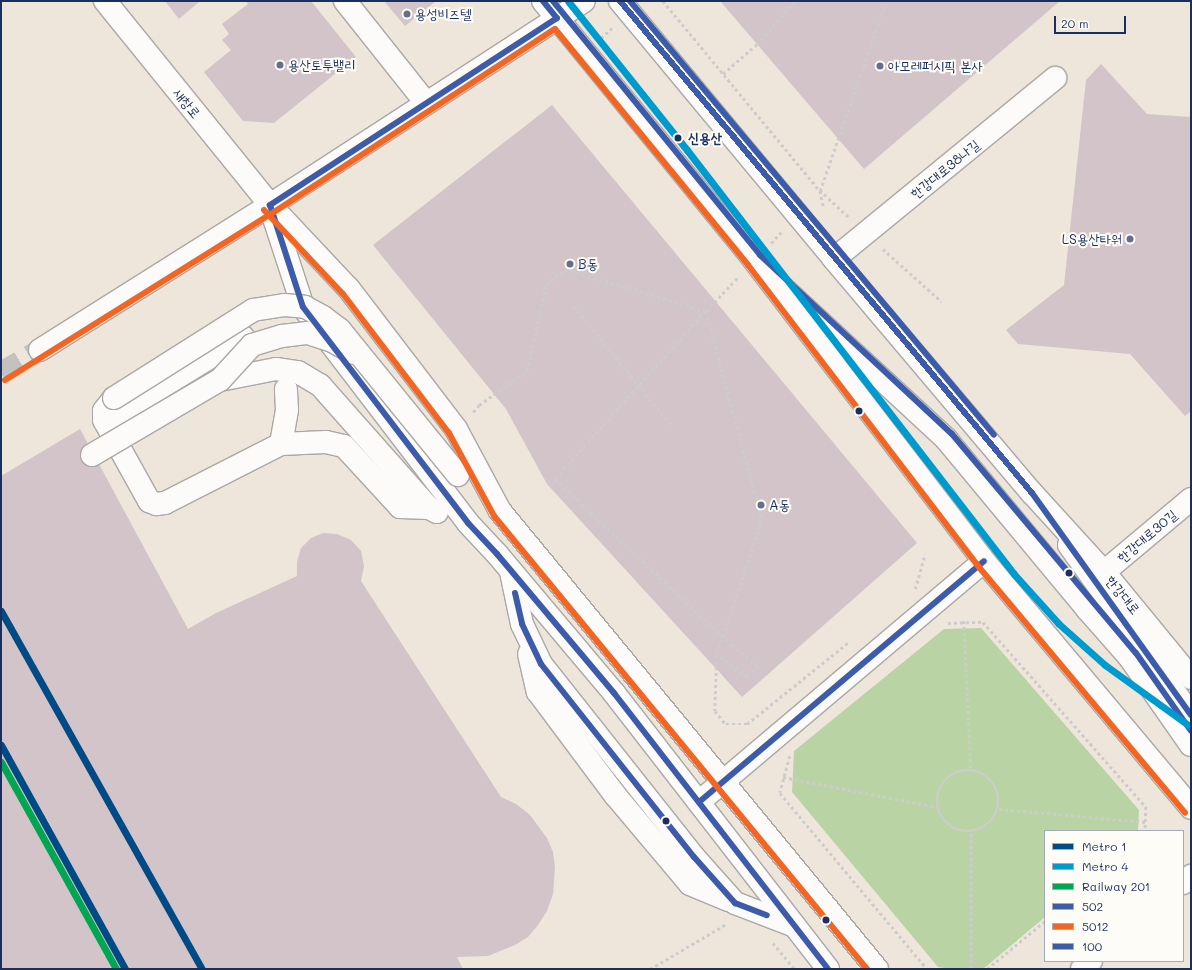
<!DOCTYPE html>
<meta charset="utf-8">
<style>
body{margin:0}
#map{position:relative;width:1192px;height:970px;overflow:hidden;background:#eee6da;font-family:Mali,"Poor Story",sans-serif}
div>[style]{position:absolute}
.green>*{inset:0;background:#b9d3a4}
.building>*{inset:0;background:#d2c4c8}
.major-tunnel>*{height:22px;margin-top:-11px;transform-origin:0;background:repeating-linear-gradient(90deg,#c4c1c1 0 22px,transparent 0 33px)}
.path>*{height:2.5px;margin-top:-1.25px;transform-origin:0;background:repeating-linear-gradient(90deg,#cdcccd 0 3px,transparent 0 6px)}
.path>.ring{margin:-1.25px;padding:0;box-sizing:content-box;background:none;border:2.5px solid #cdcccd;border-radius:50%}
.roads{filter:drop-shadow(1px 0 #aaa8a7) drop-shadow(-1px 0 #aaa8a7) drop-shadow(0 1px #aaa8a7) drop-shadow(0 -1px #aaa8a7)}
.minor>*{height:22px;margin:-11px;padding:0 11px;transform-origin:11px;border-radius:11px;background:#fcfbf9}
.major>*{height:22px;margin:-11px;padding:0 11px;transform-origin:11px;border-radius:11px;background:#fcfbf9}
.bridges{filter:drop-shadow(1px 0 #aaa8a7) drop-shadow(-1px 0 #aaa8a7) drop-shadow(0 1px #aaa8a7) drop-shadow(0 -1px #aaa8a7)}
.minor-bridge>*{height:22px;margin:-11px;padding:0 11px;transform-origin:11px;border-radius:11px;background:#fcfbf9}
.bus-1>*{height:6px;margin:-3px;padding:0 3px;transform-origin:3px;border-radius:3px;background:#3d5bab}
.bus-2>*{height:6px;margin:-3px;padding:0 3px;transform-origin:3px;border-radius:3px;background:#f26522}
.bus-3>*{height:6px;margin:-3px;padding:0 3px;transform-origin:3px;border-radius:3px;background:#3d5bab}
.rail-1>*{height:7px;margin:-3.5px;padding:0 3.5px;transform-origin:3.5px;border-radius:3.5px;background:#00a651}
.metro-1>*{height:7px;margin:-3.5px;padding:0 3.5px;transform-origin:3.5px;border-radius:3.5px;background:#004a85}
.metro-2>*{height:7px;margin:-3.5px;padding:0 3.5px;transform-origin:3.5px;border-radius:3.5px;background:#009bce}
.dots>*{width:11px;height:11px;translate:-50% -50%;box-sizing:border-box;border:2px solid #fdfcf7;border-radius:50%}
span{translate:-50% -50%;white-space:nowrap;text-align:center;line-height:1.15;-webkit-text-stroke:4px #fdfcf7;paint-order:stroke}
.poi-label{font-size:14px;color:#1b2f5e}
.left{translate:0 -50%;text-align:left}
.right{translate:-100% -50%;text-align:right}
.street-label{font-size:14px;color:#1b2f5e}
.stop-label{font-size:14px;color:#1b2f5e;font-weight:700}
.frame{position:absolute;inset:0;border:2px solid #1b2f5e;pointer-events:none}
.legend{position:absolute;left:1044px;top:830px;width:140px;height:132px;box-sizing:border-box;background:#fdfcf7;border:1px solid #a3aaba;margin:0;padding:5px 7px;list-style:none;font-size:12px;color:#1b2f5e}
.legend li{display:flex;align-items:center;gap:8px;height:20px}
.legend b{width:20px;border:1px solid #a3aaba}
.scale{position:absolute;left:1054px;top:16px;width:72px;height:18px;box-sizing:border-box;border:2px solid #1b2f5e;border-top:0;padding-left:5px;font-size:12px;line-height:14px;white-space:nowrap;color:#1b2f5e;-webkit-text-stroke:3px #fdfcf7;paint-order:stroke}
</style>
<div id="map">
<div class="green">
<i style="clip-path:polygon(981px 628px,1139px 810px,1138px 831px,1045px 831px,1045px 917px,983px 969px,951px 969px,938px 967px,792px 792px,794px 751px,944px 629px)"></i>
</div>
<div class="building">
<i style="clip-path:polygon(165px 1px,200px 1px,179px 19px)"></i>
<i style="clip-path:polygon(246px 1px,311px 1px,356px 57px,274px 123px,243px 121px,204px 72px,231px 50px,222px 40px,229px 34px,222px 24px,248px 4px)"></i>
<i style="clip-path:polygon(384px 1px,436px 1px,405px 26px)"></i>
<i style="clip-path:polygon(720px 1px,1060px 1px,864px 169px)"></i>
<i style="clip-path:polygon(1101px 64px,1147px 114px,1191px 117px,1191px 411px,1185px 416px,1130px 354px,1018px 344px,1006px 330px,1064px 285px,1086px 80px)"></i>
<i style="clip-path:polygon(552px 105px,917px 543px,742px 697px,547px 484px,506px 409px,373px 245px)"></i>
<i style="clip-path:polygon(80px 429px,188px 629px,216px 613px,297px 576px,297px 562px,301px 548px,311px 538px,323px 533px,337px 534px,351px 540px,361px 551px,364px 566px,361px 581px,501px 797px,516px 804px,530px 815px,547px 838px,553px 852px,555px 867px,553px 894px,547px 911px,538px 925px,528px 937px,515px 945px,488px 956px,457px 957px,463px 969px,1px 969px,1px 476px)"></i>
</div>
<div class="major-tunnel">
<i style="left:1px;top:373px;width:45px;rotate:-30.5deg"></i>
</div>
<div class="path">
<i style="left:663px;top:1px;width:246px;rotate:50.4deg"></i>
<i style="left:820px;top:191px;width:18px;rotate:77deg"></i>
<i style="left:601px;top:38px;width:15px;rotate:-42deg"></i>
<i style="left:723px;top:74px;width:45px;rotate:-41.4deg"></i>
<i style="left:757px;top:44px;width:57px;rotate:-48.5deg"></i>
<i style="left:848px;top:217px;width:38px;rotate:-137deg"></i>
<i style="left:820px;top:191px;width:201px;rotate:-70.8deg"></i>
<i style="left:771px;top:243px;width:16px;rotate:-47deg"></i>
<i style="left:883px;top:249px;width:79px;rotate:41.9deg"></i>
<i style="left:574px;top:306px;width:154px;rotate:50.8deg"></i>
<i style="left:706px;top:311px;width:216px;rotate:75deg"></i>
<i style="left:762px;top:520px;width:142px;rotate:108.4deg"></i>
<i style="left:717px;top:655px;width:56px;rotate:92deg"></i>
<i style="left:715px;top:711px;width:17px;rotate:50deg"></i>
<i style="left:726px;top:724px;width:21px"></i>
<i style="left:747px;top:724px;width:132px;rotate:-38.9deg"></i>
<i style="left:706px;top:311px;width:226px;rotate:131.9deg"></i>
<i style="left:555px;top:479px;width:243px;rotate:43.2deg"></i>
<i style="left:732px;top:645px;width:33px;rotate:39deg"></i>
<i style="left:758px;top:666px;width:16px;rotate:135deg"></i>
<i style="left:747px;top:677px;width:37px;rotate:-144deg"></i>
<i style="left:473px;top:412px;width:9px;rotate:-49deg"></i>
<i style="left:479px;top:405px;width:59px;rotate:-35.3deg"></i>
<i style="left:527px;top:371px;width:89px;rotate:-77.7deg"></i>
<i style="left:546px;top:284px;width:24px;rotate:-38deg"></i>
<i style="left:565px;top:269px;width:147px;rotate:16.6deg"></i>
<i style="left:706px;top:311px;width:47px;rotate:-46.7deg"></i>
<i style="left:915px;top:589px;width:36px;rotate:-74deg"></i>
<i style="left:964px;top:621px;width:148px;rotate:87.3deg"></i>
<i style="left:948px;top:623px;width:35px;rotate:-2deg"></i>
<i style="left:983px;top:622px;width:247px;rotate:48.6deg"></i>
<i style="left:1146px;top:807px;width:24px;rotate:92deg"></i>
<i style="left:790px;top:756px;width:38px;rotate:105deg"></i>
<i style="left:780px;top:793px;width:229px;rotate:50.1deg"></i>
<i class="ring" style="left:937px;top:770px;width:59.5px;height:59.5px"></i>
<i style="left:783px;top:777px;width:157px;rotate:11deg"></i>
<i style="left:999px;top:809px;width:147px;rotate:5.1deg"></i>
<i style="left:773px;top:943px;width:34px;rotate:50deg"></i>
<i style="left:650px;top:969px;width:88px;rotate:-30.6deg"></i>
<i style="left:971px;top:969px;width:136px;rotate:-90deg"></i>
<i style="left:987px;top:969px;width:75px;rotate:-39.6deg"></i>
</div>
<div class="roads">
<div class="minor">
<i style="left:105px;top:1px;width:262px;rotate:51deg"></i>
<i style="left:270px;top:205px;width:115px;rotate:46.8deg"></i>
<i style="left:349px;top:289px;width:176px;rotate:52.6deg"></i>
<i style="left:456px;top:429px;width:93px;rotate:61.8deg"></i>
<i style="left:500px;top:511px;width:593px;rotate:50.54deg"></i>
<i style="left:345px;top:1px;width:130px;rotate:51.5deg"></i>
<i style="left:272px;top:212px;width:100px;rotate:71.9deg"></i>
<i style="left:303px;top:307px;width:272px;rotate:52.6deg"></i>
<i style="left:468px;top:523px;width:42px;rotate:46.9deg"></i>
<i style="left:497px;top:554px;width:182px;rotate:49.9deg"></i>
<i style="left:614px;top:693px;width:349px;rotate:52.2deg"></i>
<i style="left:834px;top:259px;width:286px;rotate:-39.3deg"></i>
<i style="left:782px;top:287px;width:224px;rotate:42.8deg"></i>
<i style="left:946px;top:439px;width:221px;rotate:50.3deg"></i>
<i style="left:1087px;top:609px;width:65px;rotate:48.7deg"></i>
<i style="left:1130px;top:658px;width:106px;rotate:55deg"></i>
<i style="left:220px;top:380px;width:57px;rotate:-11.1deg"></i>
<i style="left:276px;top:369px;width:22px;rotate:8deg"></i>
<i style="left:298px;top:372px;width:26px;rotate:31deg"></i>
<i style="left:320px;top:385px;width:164px;rotate:48.5deg"></i>
<i style="left:429px;top:508px;width:9px;rotate:27deg"></i>
<i style="left:114px;top:398px;width:16px;rotate:128deg"></i>
<i style="left:104px;top:411px;width:9px;rotate:90deg"></i>
<i style="left:104px;top:420px;width:93px;rotate:60.9deg"></i>
<i style="left:149px;top:501px;width:8px;rotate:23deg"></i>
<i style="left:156px;top:504px;width:9px;rotate:-6deg"></i>
<i style="left:165px;top:503px;width:130px;rotate:-27deg"></i>
<i style="left:281px;top:444px;width:45px;rotate:-2.5deg"></i>
<i style="left:326px;top:442px;width:18px;rotate:13deg"></i>
<i style="left:344px;top:446px;width:83px;rotate:47.4deg"></i>
<i style="left:400px;top:507px;width:29px;rotate:2deg"></i>
<i style="left:111px;top:433px;width:11px;rotate:-85deg"></i>
<i style="left:112px;top:422px;width:10px;rotate:-53deg"></i>
<i style="left:118px;top:414px;width:147px;rotate:-31.6deg"></i>
<i style="left:281px;top:444px;width:35px;rotate:-80deg"></i>
<i style="left:287px;top:410px;width:21px;rotate:-93deg"></i>
<i style="left:1069px;top:545px;width:209px;rotate:54.3deg"></i>
<i style="left:511px;top:572px;width:53px;rotate:78.1deg"></i>
<i style="left:522px;top:624px;width:44px;rotate:64.6deg"></i>
<i style="left:541px;top:664px;width:246px;rotate:51.6deg"></i>
<i style="left:694px;top:857px;width:62px;rotate:48.3deg"></i>
<i style="left:735px;top:903px;width:64px;rotate:21deg"></i>
<i style="left:1104px;top:572px;width:114px;rotate:-40deg"></i>
<i style="left:529px;top:654px;width:39px;rotate:77deg"></i>
<i style="left:538px;top:692px;width:129px;rotate:53.2deg"></i>
<i style="left:615px;top:795px;width:116px;rotate:49.9deg"></i>
<i style="left:690px;top:884px;width:41px;rotate:22.8deg"></i>
<i style="left:699px;top:802px;width:373px;rotate:-40.2deg"></i>
<i style="left:1183px;top:883px;width:11px;rotate:-41deg"></i>
<i style="left:1082px;top:969px;width:12px;rotate:-42deg"></i>
</div>
<div class="major">
<i style="left:543px;top:1px;width:334px;rotate:50.8deg"></i>
<i style="left:754px;top:260px;width:379px;rotate:52.6deg"></i>
<i style="left:984px;top:561px;width:322px;rotate:50deg"></i>
<i style="left:620px;top:1px;width:335px;rotate:50.3deg"></i>
<i style="left:834px;top:259px;width:307px;rotate:49.8deg"></i>
<i style="left:1032px;top:493px;width:107px;rotate:47.7deg"></i>
<i style="left:1104px;top:572px;width:137px;rotate:50.6deg"></i>
<i style="left:40px;top:350px;width:272px;rotate:-32.2deg"></i>
<i style="left:270px;top:205px;width:374px;rotate:-33deg"></i>
</div>
</div>
<div class="bridges">
<div class="minor-bridge">
<i style="left:114px;top:398px;width:165px;rotate:-32.3deg"></i>
<i style="left:253px;top:310px;width:31px;rotate:-9deg"></i>
<i style="left:284px;top:305px;width:21px;rotate:5deg"></i>
<i style="left:305px;top:307px;width:21px;rotate:29deg"></i>
<i style="left:323px;top:317px;width:21px;rotate:37deg"></i>
<i style="left:340px;top:330px;width:187px;rotate:50.9deg"></i>
<i style="left:92px;top:455px;width:148px;rotate:-30.4deg"></i>
<i style="left:220px;top:380px;width:47px;rotate:-47.6deg"></i>
<i style="left:252px;top:345px;width:31px;rotate:-17deg"></i>
<i style="left:282px;top:336px;width:26px;rotate:-7deg"></i>
<i style="left:308px;top:333px;width:25px;rotate:18deg"></i>
<i style="left:332px;top:341px;width:25px;rotate:29deg"></i>
</div>
</div>
<div class="bus-1">
<i style="left:543px;top:1px;width:22px;rotate:51deg"></i>
<i style="left:557px;top:18px;width:343px;rotate:146.9deg"></i>
<i style="left:270px;top:205px;width:107px;rotate:72.1deg"></i>
<i style="left:303px;top:307px;width:272px;rotate:52.6deg"></i>
<i style="left:468px;top:523px;width:42px;rotate:46.9deg"></i>
<i style="left:497px;top:554px;width:182px;rotate:49.9deg"></i>
<i style="left:614px;top:693px;width:349px;rotate:52.2deg"></i>
<i style="left:620px;top:1px;width:642px;rotate:50.06deg"></i>
<i style="left:1032px;top:493px;width:273px;rotate:54.4deg"></i>
<i style="left:515px;top:593px;width:32px;rotate:77deg"></i>
<i style="left:522px;top:624px;width:44px;rotate:64.6deg"></i>
<i style="left:541px;top:664px;width:246px;rotate:51.6deg"></i>
<i style="left:694px;top:857px;width:62px;rotate:48.3deg"></i>
<i style="left:735px;top:903px;width:34px;rotate:21deg"></i>
<i style="left:699px;top:802px;width:373px;rotate:-40.2deg"></i>
</div>
<div class="bus-2">
<i style="left:264px;top:210px;width:115px;rotate:46.8deg"></i>
<i style="left:343px;top:294px;width:175px;rotate:52.7deg"></i>
<i style="left:449px;top:433px;width:94px;rotate:61.5deg"></i>
<i style="left:494px;top:516px;width:587px;rotate:50.53deg"></i>
<i style="left:5px;top:380px;width:317px;rotate:-32deg"></i>
<i style="left:274px;top:212px;width:335px;rotate:-33.1deg"></i>
<i style="left:555px;top:29px;width:305px;rotate:50.7deg"></i>
<i style="left:748px;top:265px;width:379px;rotate:52.6deg"></i>
<i style="left:978px;top:566px;width:322px;rotate:50deg"></i>
</div>
<div class="bus-3">
<i style="left:553px;top:1px;width:328px;rotate:50.8deg"></i>
<i style="left:760px;top:255px;width:262px;rotate:43deg"></i>
<i style="left:952px;top:434px;width:286px;rotate:50deg"></i>
<i style="left:1136px;top:653px;width:95px;rotate:54.8deg"></i>
<i style="left:630px;top:1px;width:566px;rotate:50.01deg"></i>
</div>
<div class="rail-1">
<i style="left:1px;top:762px;width:237px;rotate:60.9deg"></i>
</div>
<div class="metro-1">
<i style="left:1px;top:611px;width:411px;rotate:60.7deg"></i>
<i style="left:1px;top:745px;width:256px;rotate:61deg"></i>
</div>
<div class="metro-2">
<i style="left:568px;top:1px;width:191px;rotate:51.4deg"></i>
<i style="left:687px;top:150px;width:535px;rotate:52.36deg"></i>
<i style="left:1014px;top:574px;width:67px;rotate:48deg"></i>
<i style="left:1059px;top:624px;width:62px;rotate:41.7deg"></i>
<i style="left:1105px;top:665px;width:106px;rotate:35.8deg"></i>
</div>
<div class="dots">
<i style="left:407px;top:14px;background:#656f89"></i>
<i style="left:280px;top:65px;background:#656f89"></i>
<i style="left:880px;top:66px;background:#656f89"></i>
<i style="left:678px;top:138px;background:#1b2f5e"></i>
<i style="left:1130px;top:239px;background:#656f89"></i>
<i style="left:570px;top:264px;background:#656f89"></i>
<i style="left:859px;top:411px;background:#1b2f5e"></i>
<i style="left:761px;top:505px;background:#656f89"></i>
<i style="left:1069px;top:573px;background:#1b2f5e"></i>
<i style="left:666px;top:821px;background:#1b2f5e"></i>
<i style="left:826px;top:920px;background:#1b2f5e"></i>
</div>
<div class="poi-label">
<span class="left" style="left:415px;top:14px">용성비즈텔</span>
<span class="left" style="left:288px;top:65px">용산토투밸리</span>
<span class="left" style="left:888px;top:66px">아모레퍼시픽 본사</span>
<span class="right" style="left:1122px;top:239px">LS용산타워</span>
<span class="left" style="left:578px;top:264px">B동</span>
<span class="left" style="left:769px;top:505px">A동</span>
</div>
<div class="street-label">
<span style="left:187px;top:103px;rotate:51deg">새창로</span>
<span style="left:945px;top:169px;rotate:-39deg">한강대로38나길</span>
<span style="left:1147px;top:536px;rotate:-40deg">한강대로30길</span>
<span style="left:1123px;top:595px;rotate:51deg">한강대로</span>
</div>
<div class="stop-label">
<span class="left" style="left:688px;top:138px">신용산</span>
</div>
<div class="frame"></div>
<ul class="legend">
<li><b style="height:5px;background:#004a85"></b>Metro 1</li>
<li><b style="height:5px;background:#009bce"></b>Metro 4</li>
<li><b style="height:5px;background:#00a651"></b>Railway 201</li>
<li><b style="height:5px;background:#3d5bab"></b>502</li>
<li><b style="height:5px;background:#f26522"></b>5012</li>
<li><b style="height:5px;background:#3d5bab"></b>100</li>
</ul>
<div class="scale">20 m</div>
</div>
